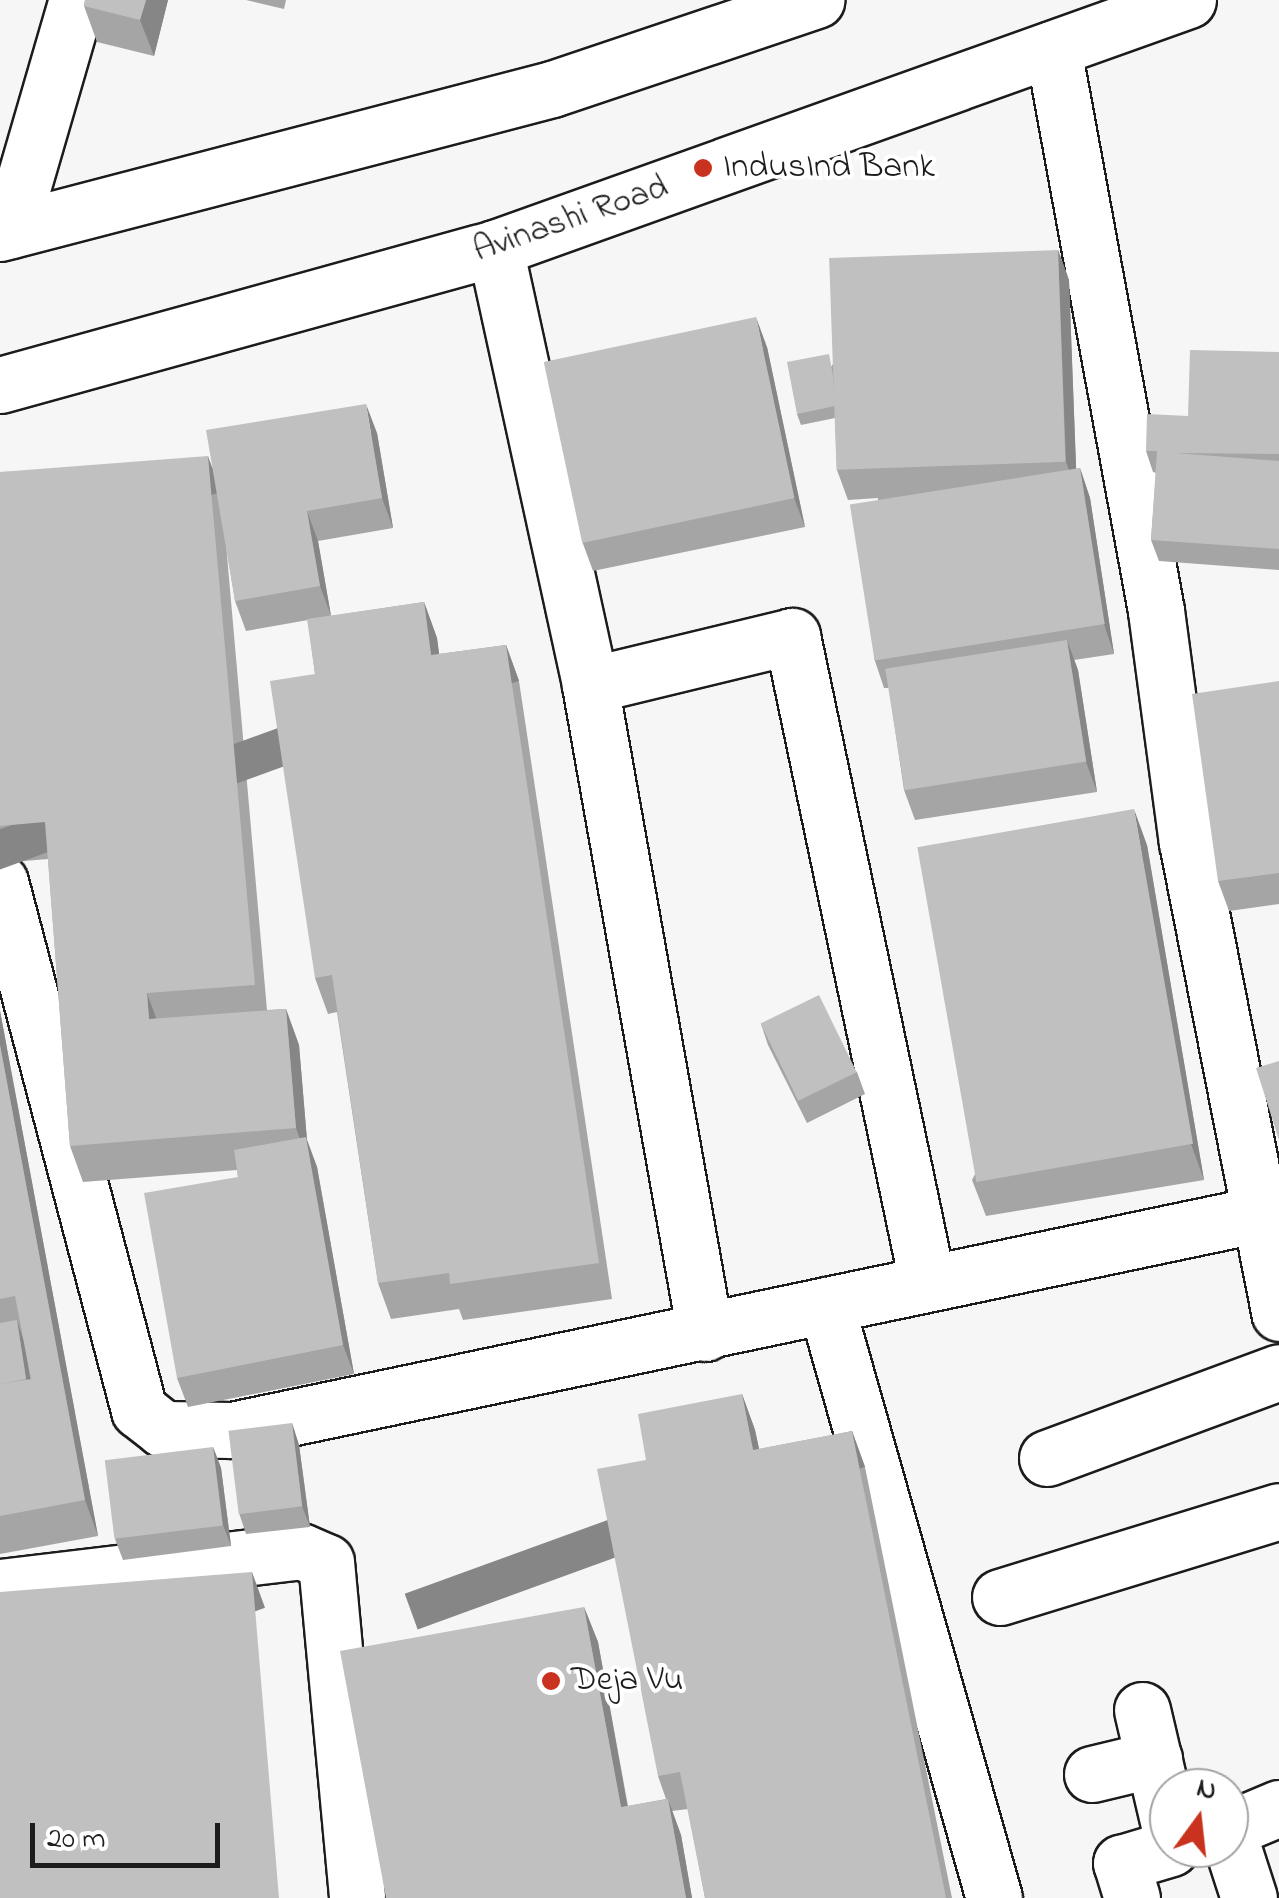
<!DOCTYPE html>
<style>
body{margin:0}
#map{position:relative;width:1279px;height:1898px;overflow:hidden;background:#f6f6f6;font-family:"Indie Flower",sans-serif}
div>[style]{position:absolute}
.roads{filter:drop-shadow(2px 0 #1c1c1c) drop-shadow(-2px 0 #1c1c1c) drop-shadow(0 2px #1c1c1c) drop-shadow(0 -2px #1c1c1c)}
.minor>*{height:55px;margin:-27.5px;padding:0 27.5px;transform-origin:27.5px;border-radius:27.5px;background:#fff}
.major>*{height:55px;margin:-27.5px;padding:0 27.5px;transform-origin:27.5px;border-radius:27.5px;background:#fff}
.wall>*{inset:0;background:#a5a5a5}
.shaded-wall>*{inset:0;background:#868686;transform-origin:0 0}
.building>*{inset:0;background:#c0c0c0;transform-origin:0 0}
.dots>*{width:28px;height:28px;translate:-50% -50%;box-sizing:border-box;border:5px solid #fff;border-radius:50%}
span{translate:-50% -50%;white-space:nowrap;text-align:center;line-height:1.15;-webkit-text-stroke:8px #fff;paint-order:stroke}
.poi-label{font-size:35px;color:#1c1c1c}
.left{translate:0 -50%;text-align:left}
.street-label{font-size:35px;color:#1c1c1c}
.north{position:absolute;left:1149px;top:1768px;width:100px;height:100px;box-sizing:border-box;background:#fff;border:2px solid #a4a4a4;border-radius:50%;rotate:15deg;font-size:28px;font-weight:700;line-height:40px;text-align:center;color:#1c1c1c}
.north::after{content:'';display:block;margin:auto;width:35px;height:45px;background:#c8321e;clip-path:polygon(50% 0,100% 100%,50% 72%,0 100%)}
.scale{position:absolute;left:30px;top:1823px;width:190px;height:45px;box-sizing:border-box;border:5px solid #1c1c1c;border-top:0;padding-left:12px;font-size:30px;line-height:35px;white-space:nowrap;color:#1c1c1c;-webkit-text-stroke:8px #fff;paint-order:stroke}
</style>
<div id="map">
<div class="roads">
<div class="minor">
<i style="left:1053px;top:49px;width:571px;rotate:79.61deg"></i>
<i style="left:1156px;top:611px;width:233px;rotate:82.4deg"></i>
<i style="left:1187px;top:842px;width:480px;rotate:78.9deg"></i>
<i style="left:10px;top:230px;width:240px;rotate:-73.8deg"></i>
<i style="left:495px;top:248px;width:447px;rotate:77.7deg"></i>
<i style="left:0;top:882px;width:546px;rotate:75.25deg"></i>
<i style="left:139px;top:1410px;width:31px;rotate:38deg"></i>
<i style="left:163px;top:1429px;width:69px;rotate:0.8deg"></i>
<i style="left:232px;top:1430px;width:1070px;rotate:-11.87deg"></i>
<i style="left:826px;top:1305px;width:616px;rotate:74.18deg"></i>
<i style="left:705px;top:1333px;width:658px;rotate:-100.06deg"></i>
<i style="left:590px;top:685px;width:208px;rotate:-13.6deg"></i>
<i style="left:792px;top:636px;width:659px;rotate:78.18deg"></i>
<i style="left:1047px;top:1458px;width:247px;rotate:-20.3deg"></i>
<i style="left:0;top:1587px;width:303px;rotate:-6.8deg"></i>
<i style="left:301px;top:1551px;width:27px;rotate:24deg"></i>
<i style="left:326px;top:1562px;width:337px;rotate:84.7deg"></i>
<i style="left:1000px;top:1597px;width:292px;rotate:-17.1deg"></i>
<i style="left:1142px;top:1710px;width:118px;rotate:76.8deg"></i>
<i style="left:1092px;top:1774px;width:64px;rotate:-13.6deg"></i>
<i style="left:1229px;top:1829px;width:54px;rotate:-22.8deg"></i>
<i style="left:1229px;top:1836px;width:65px;rotate:72.1deg"></i>
<i style="left:1132px;top:1898px;width:37px;rotate:-107deg"></i>
<i style="left:1121px;top:1863px;width:52px;rotate:-16.7deg"></i>
</div>
<div class="major">
<i style="left:0;top:233px;width:570px;rotate:-14.62deg"></i>
<i style="left:552px;top:89px;width:279px;rotate:-18.6deg"></i>
<i style="left:0;top:385px;width:514px;rotate:-15.47deg"></i>
<i style="left:495px;top:248px;width:736px;rotate:-19.69deg"></i>
</div>
</div>
<div class="wall">
<i style="clip-path:polygon(85px 0,168px 0,154px 56px,97px 42px,84px 6px)"></i>
<i style="clip-path:polygon(246px 0,286px 0,284px 9px)"></i>
<i style="clip-path:polygon(1058px 250px,1069px 280px,1076px 469px,1080px 468px,1090px 498px,1114px 654px,1074px 660px,1078px 670px,1097px 792px,915px 820px,904px 790px,889px 688px,884px 688px,874px 658px,878px 498px,848px 500px,837px 470px,835px 418px,801px 425px,797px 414px,833px 364px)"></i>
<i style="clip-path:polygon(767px 347px,805px 527px,593px 571px,582px 541px)"></i>
<i style="clip-path:polygon(1279px 352px,1279px 570px,1159px 561px,1151px 540px,1156px 473px,1153px 472px,1146px 451px,1188px 416px)"></i>
<i style="clip-path:polygon(377px 433px,393px 528px,318px 541px,331px 616px,424px 602px,437px 638px,439px 654px,506px 645px,519px 681px,612px 1299px,463px 1320px,459px 1309px,391px 1319px,378px 1283px,337px 1012px,328px 1014px,315px 978px,315px 674px,308px 620px,246px 631px,235px 601px,226px 544px,267px 1010px,286px 1009px,299px 1045px,307px 1140px,317px 1167px,354px 1374px,188px 1407px,177px 1378px,238px 1177px,237px 1170px,83px 1182px,70px 1146px,48px 859px,0 863px,0 472px,212px 468px)"></i>
<i style="clip-path:polygon(1279px 681px,1279px 904px,1229px 911px,1218px 881px)"></i>
<i style="clip-path:polygon(1147px 845px,1204px 1180px,986px 1216px,972px 1180px)"></i>
<i style="clip-path:polygon(0 1011px,98px 1536px,0 1554px)"></i>
<i style="clip-path:polygon(761px 1024px,857px 1072px,865px 1094px,807px 1123px,768px 1045px)"></i>
<i style="clip-path:polygon(742px 1394px,755px 1430px,759px 1449px,852px 1431px,865px 1467px,952px 1898px,705px 1898px,688px 1809px,672px 1811px,681px 1835px,692px 1898px,386px 1898px,584px 1607px,598px 1642px,628px 1806px,666px 1799px,658px 1776px,646px 1460px)"></i>
<i style="clip-path:polygon(292px 1423px,299px 1445px,310px 1527px,246px 1534px,239px 1513px)"></i>
<i style="clip-path:polygon(213px 1447px,221px 1468px,231px 1546px,123px 1560px,115px 1539px)"></i>
</div>
<div class="shaded-wall">
<i style="clip-path:polygon(146px 0,168px 0,154px 56px,140px 20px)"></i>
<i style="clip-path:polygon(1058px 250px,1069px 280px,1077px 491px,1066px 462px)"></i>
<i style="clip-path:polygon(756px 317px,767px 347px,805px 527px,794px 498px)"></i>
<i style="clip-path:polygon(366px 404px,377px 433px,393px 528px,382px 498px)"></i>
<i style="left:208px;top:456px;width:38px;height:531px;rotate:70deg"></i>
<i style="clip-path:polygon(1080px 468px,1090px 498px,1114px 654px,1104px 624px)"></i>
<i style="clip-path:polygon(307px 511px,318px 541px,331px 616px,320px 586px)"></i>
<i style="clip-path:polygon(424px 602px,437px 638px,444px 691px,431px 655px)"></i>
<i style="clip-path:polygon(1067px 640px,1078px 670px,1097px 792px,1086px 762px)"></i>
<i style="left:506px;top:645px;width:38px;height:625px;rotate:70deg"></i>
<i style="clip-path:polygon(1134px 809px,1147px 845px,1204px 1180px,1191px 1144px)"></i>
<i style="clip-path:polygon(147px 993px,160px 1029px,149px 1019px)"></i>
<i style="clip-path:polygon(286px 1009px,299px 1045px,307px 1140px,317px 1167px,354px 1374px,343px 1345px,309px 1164px,296px 1128px)"></i>
<i style="clip-path:polygon(0 1011px,98px 1536px,85px 1500px,0 1045px)"></i>
<i style="clip-path:polygon(17px 1320px,24px 1342px,36px 1412px,28px 1391px)"></i>
<i style="clip-path:polygon(742px 1394px,755px 1430px,767px 1486px,753px 1450px)"></i>
<i style="clip-path:polygon(292px 1423px,299px 1445px,310px 1527px,302px 1506px)"></i>
<i style="left:852px;top:1431px;width:38px;height:476px;rotate:70deg"></i>
<i style="clip-path:polygon(213px 1447px,221px 1468px,231px 1546px,223px 1525px)"></i>
<i style="left:252px;top:1572px;width:38px;height:327px;rotate:70deg"></i>
<i style="clip-path:polygon(584px 1607px,598px 1642px,634px 1843px,621px 1807px)"></i>
<i style="clip-path:polygon(668px 1799px,681px 1835px,692px 1898px,686px 1898px)"></i>
</div>
<div class="building">
<i style="clip-path:polygon(85px 0,146px 0,140px 20px,84px 6px)"></i>
<i style="left:1058px;top:250px;width:212px;height:229px;rotate:88deg"></i>
<i style="left:756px;top:317px;width:185px;height:217px;rotate:78deg"></i>
<i style="clip-path:polygon(1190px 350px,1279px 352px,1279px 454px,1175px 453px,1279px 461px,1279px 549px,1151px 540px,1157px 451px,1146px 451px,1147px 414px,1188px 416px)"></i>
<i style="clip-path:polygon(829px 354px,833px 376px,835px 406px,797px 414px,787px 362px)"></i>
<i style="clip-path:polygon(366px 404px,382px 498px,307px 511px,320px 586px,235px 601px,206px 430px)"></i>
<i style="clip-path:polygon(208px 456px,255px 985px,147px 993px,149px 1019px,286px 1009px,296px 1128px,70px 1146px,45px 822px,0 826px,0 472px)"></i>
<i style="left:1080px;top:468px;width:158px;height:233px;rotate:81deg"></i>
<i style="clip-path:polygon(424px 602px,431px 655px,506px 645px,599px 1263px,450px 1284px,449px 1273px,378px 1283px,332px 975px,315px 978px,270px 681px,315px 674px,307px 619px)"></i>
<i style="left:1067px;top:640px;width:123px;height:184px;rotate:81deg"></i>
<i style="clip-path:polygon(1279px 681px,1279px 873px,1218px 881px,1192px 694px)"></i>
<i style="left:1134px;top:809px;width:340px;height:220px;rotate:80deg"></i>
<i style="left:819px;top:995px;width:86px;height:65px;rotate:64deg"></i>
<i style="clip-path:polygon(0 1045px,85px 1500px,0 1516px,0 1384px,31px 1379px,15px 1296px,0 1299px)"></i>
<i style="clip-path:polygon(1279px 1061px,1279px 1140px,1256px 1068px)"></i>
<i style="clip-path:polygon(306px 1137px,343px 1345px,177px 1378px,144px 1193px,238px 1177px,234px 1150px)"></i>
<i style="clip-path:polygon(17px 1320px,26px 1379px,0 1384px,0 1323px)"></i>
<i style="clip-path:polygon(742px 1394px,753px 1450px,852px 1431px,946px 1898px,705px 1898px,680px 1772px,658px 1776px,597px 1469px,646px 1460px,638px 1414px)"></i>
<i style="left:292px;top:1423px;width:84px;height:64px;rotate:83deg"></i>
<i style="left:213px;top:1447px;width:79px;height:109px;rotate:83deg"></i>
<i style="clip-path:polygon(252px 1572px,279px 1898px,0 1898px,0 1592px)"></i>
<i style="clip-path:polygon(584px 1607px,621px 1807px,668px 1799px,686px 1898px,386px 1898px,340px 1651px)"></i>
</div>
<div class="dots">
<i style="left:703px;top:168px;background:#c8321e"></i>
<i style="left:551px;top:1681px;background:#c8321e"></i>
</div>
<div class="poi-label">
<span class="left" style="left:723px;top:168px">IndusInd Bank</span>
<span class="left" style="left:571px;top:1681px">Deja Vu</span>
</div>
<div class="street-label">
<span style="left:571px;top:220px;rotate:-19deg">Avinashi Road</span>
</div>
<div class="north">N</div>
<div class="scale">20 m</div>
</div>
